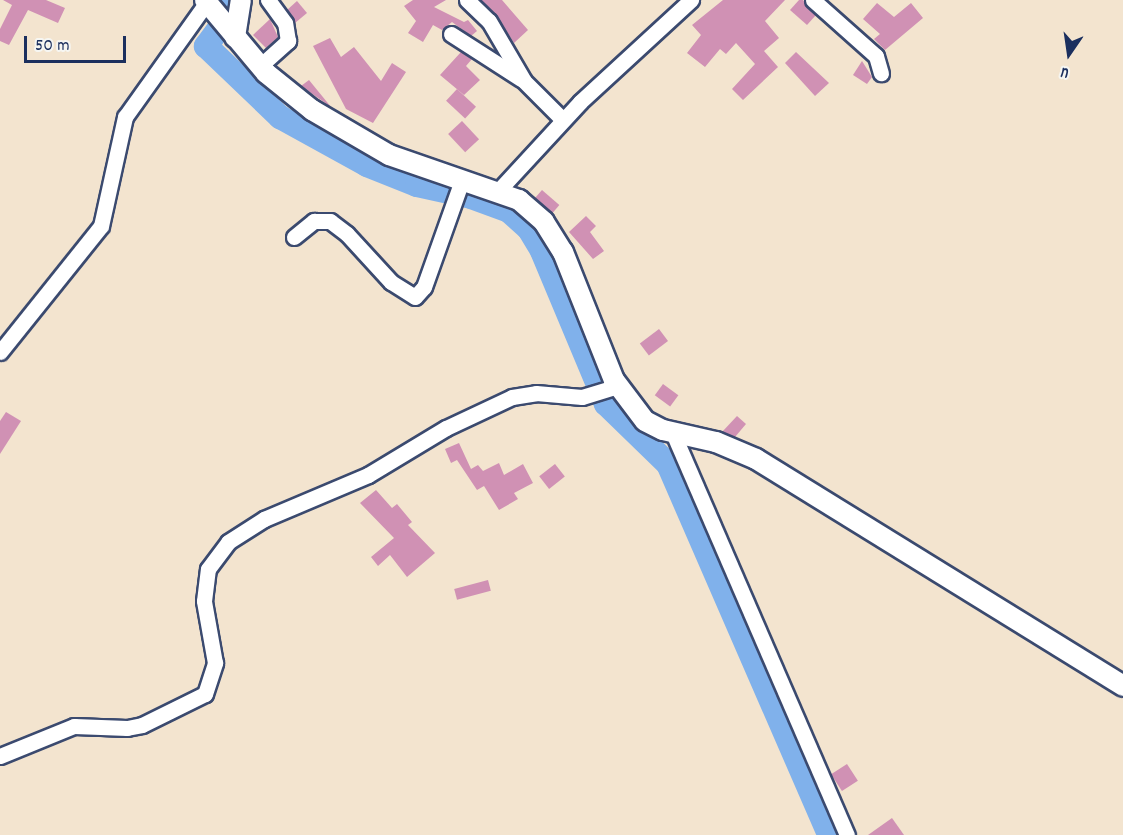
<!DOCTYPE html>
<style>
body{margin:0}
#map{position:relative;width:1123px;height:835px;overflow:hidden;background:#f3e4cf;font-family:Dekko,sans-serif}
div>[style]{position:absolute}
.river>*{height:24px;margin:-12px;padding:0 12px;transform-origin:12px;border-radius:12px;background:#80b1eb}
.building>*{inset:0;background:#d091b4;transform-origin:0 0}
.roads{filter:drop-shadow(2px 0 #3b4a6f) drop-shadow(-2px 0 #3b4a6f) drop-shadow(0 2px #3b4a6f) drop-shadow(0 -2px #3b4a6f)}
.minor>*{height:15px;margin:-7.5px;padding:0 7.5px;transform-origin:7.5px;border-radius:7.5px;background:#fff}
.tertiary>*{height:20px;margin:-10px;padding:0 10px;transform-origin:10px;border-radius:10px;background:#fff}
span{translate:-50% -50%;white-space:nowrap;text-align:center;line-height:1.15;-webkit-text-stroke:4.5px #f6f6f2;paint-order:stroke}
.north{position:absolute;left:1039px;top:24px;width:60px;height:60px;-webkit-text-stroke:4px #f6f6f2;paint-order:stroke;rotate:193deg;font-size:16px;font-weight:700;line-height:24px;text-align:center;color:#1b2f5e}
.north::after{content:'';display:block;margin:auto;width:21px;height:27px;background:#1b2f5e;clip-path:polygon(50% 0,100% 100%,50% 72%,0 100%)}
.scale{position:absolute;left:24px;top:36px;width:102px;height:27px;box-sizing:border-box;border:3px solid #1b2f5e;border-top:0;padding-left:8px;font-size:18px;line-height:21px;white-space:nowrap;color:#1b2f5e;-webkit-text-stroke:4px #f6f6f2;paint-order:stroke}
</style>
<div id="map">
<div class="river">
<i style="left:226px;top:0;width:13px;rotate:61deg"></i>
<i style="left:232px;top:11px;width:44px;rotate:126.6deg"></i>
<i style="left:206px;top:46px;width:103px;rotate:43.8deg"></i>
<i style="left:280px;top:117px;width:99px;rotate:28.9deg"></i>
<i style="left:367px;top:165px;width:54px;rotate:21.8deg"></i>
<i style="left:417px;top:185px;width:55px;rotate:12.5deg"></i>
<i style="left:471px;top:197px;width:40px;rotate:20.2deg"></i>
<i style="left:509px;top:211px;width:27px;rotate:42deg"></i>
<i style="left:529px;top:229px;width:26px;rotate:59deg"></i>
<i style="left:542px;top:251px;width:166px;rotate:67.3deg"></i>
<i style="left:606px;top:404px;width:86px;rotate:44.1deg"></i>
<i style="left:668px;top:464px;width:404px;rotate:66.5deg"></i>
</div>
<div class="building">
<i style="clip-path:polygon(3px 0,46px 0,65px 8px,58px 23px,28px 10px,9px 45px,0 41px,0 29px,12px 5px)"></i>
<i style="clip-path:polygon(413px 0,446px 0,434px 7px,464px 22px,468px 20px,477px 31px,471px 36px,452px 22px,442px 30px,433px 25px,423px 42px,408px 33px,416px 21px,404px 6px)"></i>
<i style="clip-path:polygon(481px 0,502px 0,528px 30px,514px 43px,497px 16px)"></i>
<i style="clip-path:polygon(723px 0,785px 0,765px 21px,779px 38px,764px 51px,778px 67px,743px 100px,732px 89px,755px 64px,736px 43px,726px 54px,720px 49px,705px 67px,687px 53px,701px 35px,692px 25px)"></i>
<i style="clip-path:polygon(799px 0,803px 0,816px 15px,807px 25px,790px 10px)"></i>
<i style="clip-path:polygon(297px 1px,307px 13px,295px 23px,287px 10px)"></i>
<i style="clip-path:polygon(877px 3px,894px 17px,911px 3px,923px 18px,885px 50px,874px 39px,880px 34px,863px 19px)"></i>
<i style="clip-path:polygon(270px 19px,278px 37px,266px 48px,253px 35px)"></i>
<i style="clip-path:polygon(330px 38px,341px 57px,354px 47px,381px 81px,392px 63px,406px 72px,373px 123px,346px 109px,313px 46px)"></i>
<i style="clip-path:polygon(461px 52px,472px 59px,466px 66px,480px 80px,464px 95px,440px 75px)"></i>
<i style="clip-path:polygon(796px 52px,829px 83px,815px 96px,785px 63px)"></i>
<i style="clip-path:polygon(862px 61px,872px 77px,867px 84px,853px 75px)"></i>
<i style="clip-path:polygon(309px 80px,331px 107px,301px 86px)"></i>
<i style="left:457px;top:89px;width:26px;height:16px;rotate:43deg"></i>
<i style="left:462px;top:121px;width:25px;height:19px;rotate:47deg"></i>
<i style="left:542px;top:190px;width:23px;height:11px;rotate:41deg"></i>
<i style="clip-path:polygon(586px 216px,596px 226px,590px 232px,604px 251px,593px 259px,569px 232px)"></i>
<i style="left:659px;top:329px;width:15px;height:24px;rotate:53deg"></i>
<i style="left:663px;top:384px;width:19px;height:14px;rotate:36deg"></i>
<i style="clip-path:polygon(6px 412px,21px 421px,0 454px,0 421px)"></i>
<i style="clip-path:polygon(737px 416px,746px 424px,735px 437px,722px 432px)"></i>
<i style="clip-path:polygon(459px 443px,471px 469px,478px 465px,483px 471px,499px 463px,504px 475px,523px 464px,533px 483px,514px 493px,518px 499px,499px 510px,484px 486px,477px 490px,457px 460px,451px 463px,445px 449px)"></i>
<i style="left:555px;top:464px;width:16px;height:20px;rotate:52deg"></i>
<i style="clip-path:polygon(376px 490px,392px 508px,397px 504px,412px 522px,408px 525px,435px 553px,407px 577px,390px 555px,378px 566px,371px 557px,394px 538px,360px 503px)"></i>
<i style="left:488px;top:580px;width:11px;height:35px;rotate:75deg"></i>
<i style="left:847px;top:764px;width:20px;height:19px;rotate:57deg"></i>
<i style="clip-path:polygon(892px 818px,904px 835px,868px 835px)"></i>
</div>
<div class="roads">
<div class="minor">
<i style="left:467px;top:0;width:30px;rotate:44deg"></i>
<i style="left:489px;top:21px;width:69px;rotate:59.7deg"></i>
<i style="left:524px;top:81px;width:55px;rotate:45deg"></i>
<i style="left:813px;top:0;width:84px;rotate:41.6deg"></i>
<i style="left:876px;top:56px;width:18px;rotate:74deg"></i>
<i style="left:451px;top:34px;width:83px;rotate:32.7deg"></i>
<i style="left:260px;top:66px;width:38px;rotate:-42deg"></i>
<i style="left:288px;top:41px;width:18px;rotate:-99deg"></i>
<i style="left:285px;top:23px;width:29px;rotate:-126deg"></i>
<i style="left:498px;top:191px;width:121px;rotate:-47.3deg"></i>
<i style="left:580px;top:102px;width:151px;rotate:-42.6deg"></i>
<i style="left:294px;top:237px;width:26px;rotate:-39deg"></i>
<i style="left:314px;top:221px;width:16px"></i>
<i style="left:330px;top:221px;width:21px;rotate:37deg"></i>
<i style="left:347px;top:234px;width:65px;rotate:47.5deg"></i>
<i style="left:391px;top:282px;width:28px;rotate:32deg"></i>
<i style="left:415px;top:297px;width:13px;rotate:-48deg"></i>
<i style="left:424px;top:287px;width:114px;rotate:-70.4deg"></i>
<i style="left:0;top:352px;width:161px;rotate:-51.3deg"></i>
<i style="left:101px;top:226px;width:112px;rotate:-77.6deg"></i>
<i style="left:125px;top:117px;width:141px;rotate:-54.5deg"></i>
<i style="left:673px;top:433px;width:438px;rotate:66.6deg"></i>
<i style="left:0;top:756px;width:80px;rotate:-22.1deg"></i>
<i style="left:74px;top:726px;width:53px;rotate:2.2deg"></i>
<i style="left:127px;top:728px;width:15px;rotate:-11deg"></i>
<i style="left:142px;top:725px;width:70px;rotate:-26.2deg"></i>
<i style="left:205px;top:694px;width:33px;rotate:-72deg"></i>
<i style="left:215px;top:663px;width:63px;rotate:-100.1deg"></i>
<i style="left:204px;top:601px;width:32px;rotate:-83deg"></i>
<i style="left:208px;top:569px;width:34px;rotate:-53deg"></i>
<i style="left:228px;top:542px;width:43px;rotate:-32.6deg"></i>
<i style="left:264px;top:519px;width:113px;rotate:-22.9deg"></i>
<i style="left:368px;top:475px;width:91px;rotate:-31.1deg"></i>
<i style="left:446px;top:428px;width:73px;rotate:-25.2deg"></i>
<i style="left:512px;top:397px;width:24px;rotate:-9deg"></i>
<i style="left:536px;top:393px;width:46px;rotate:5deg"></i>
<i style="left:582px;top:397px;width:38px;rotate:-17deg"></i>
</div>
<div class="tertiary">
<i style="left:205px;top:0;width:95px;rotate:50.1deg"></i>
<i style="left:266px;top:73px;width:59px;rotate:38.8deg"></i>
<i style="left:312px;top:110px;width:89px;rotate:30.3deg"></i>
<i style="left:389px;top:155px;width:138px;rotate:19.1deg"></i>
<i style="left:519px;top:200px;width:33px;rotate:41deg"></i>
<i style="left:544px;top:222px;width:36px;rotate:58deg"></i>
<i style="left:563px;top:252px;width:138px;rotate:68.3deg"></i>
<i style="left:614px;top:380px;width:51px;rotate:52.9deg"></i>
<i style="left:645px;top:421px;width:20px;rotate:27deg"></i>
<i style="left:663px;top:430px;width:54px;rotate:12.8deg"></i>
<i style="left:716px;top:442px;width:43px;rotate:23deg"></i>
<i style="left:756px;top:459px;width:432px;rotate:31.7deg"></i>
<i style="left:235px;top:37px;width:37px;rotate:-81deg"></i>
</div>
</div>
<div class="north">U</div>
<div class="scale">50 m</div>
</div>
